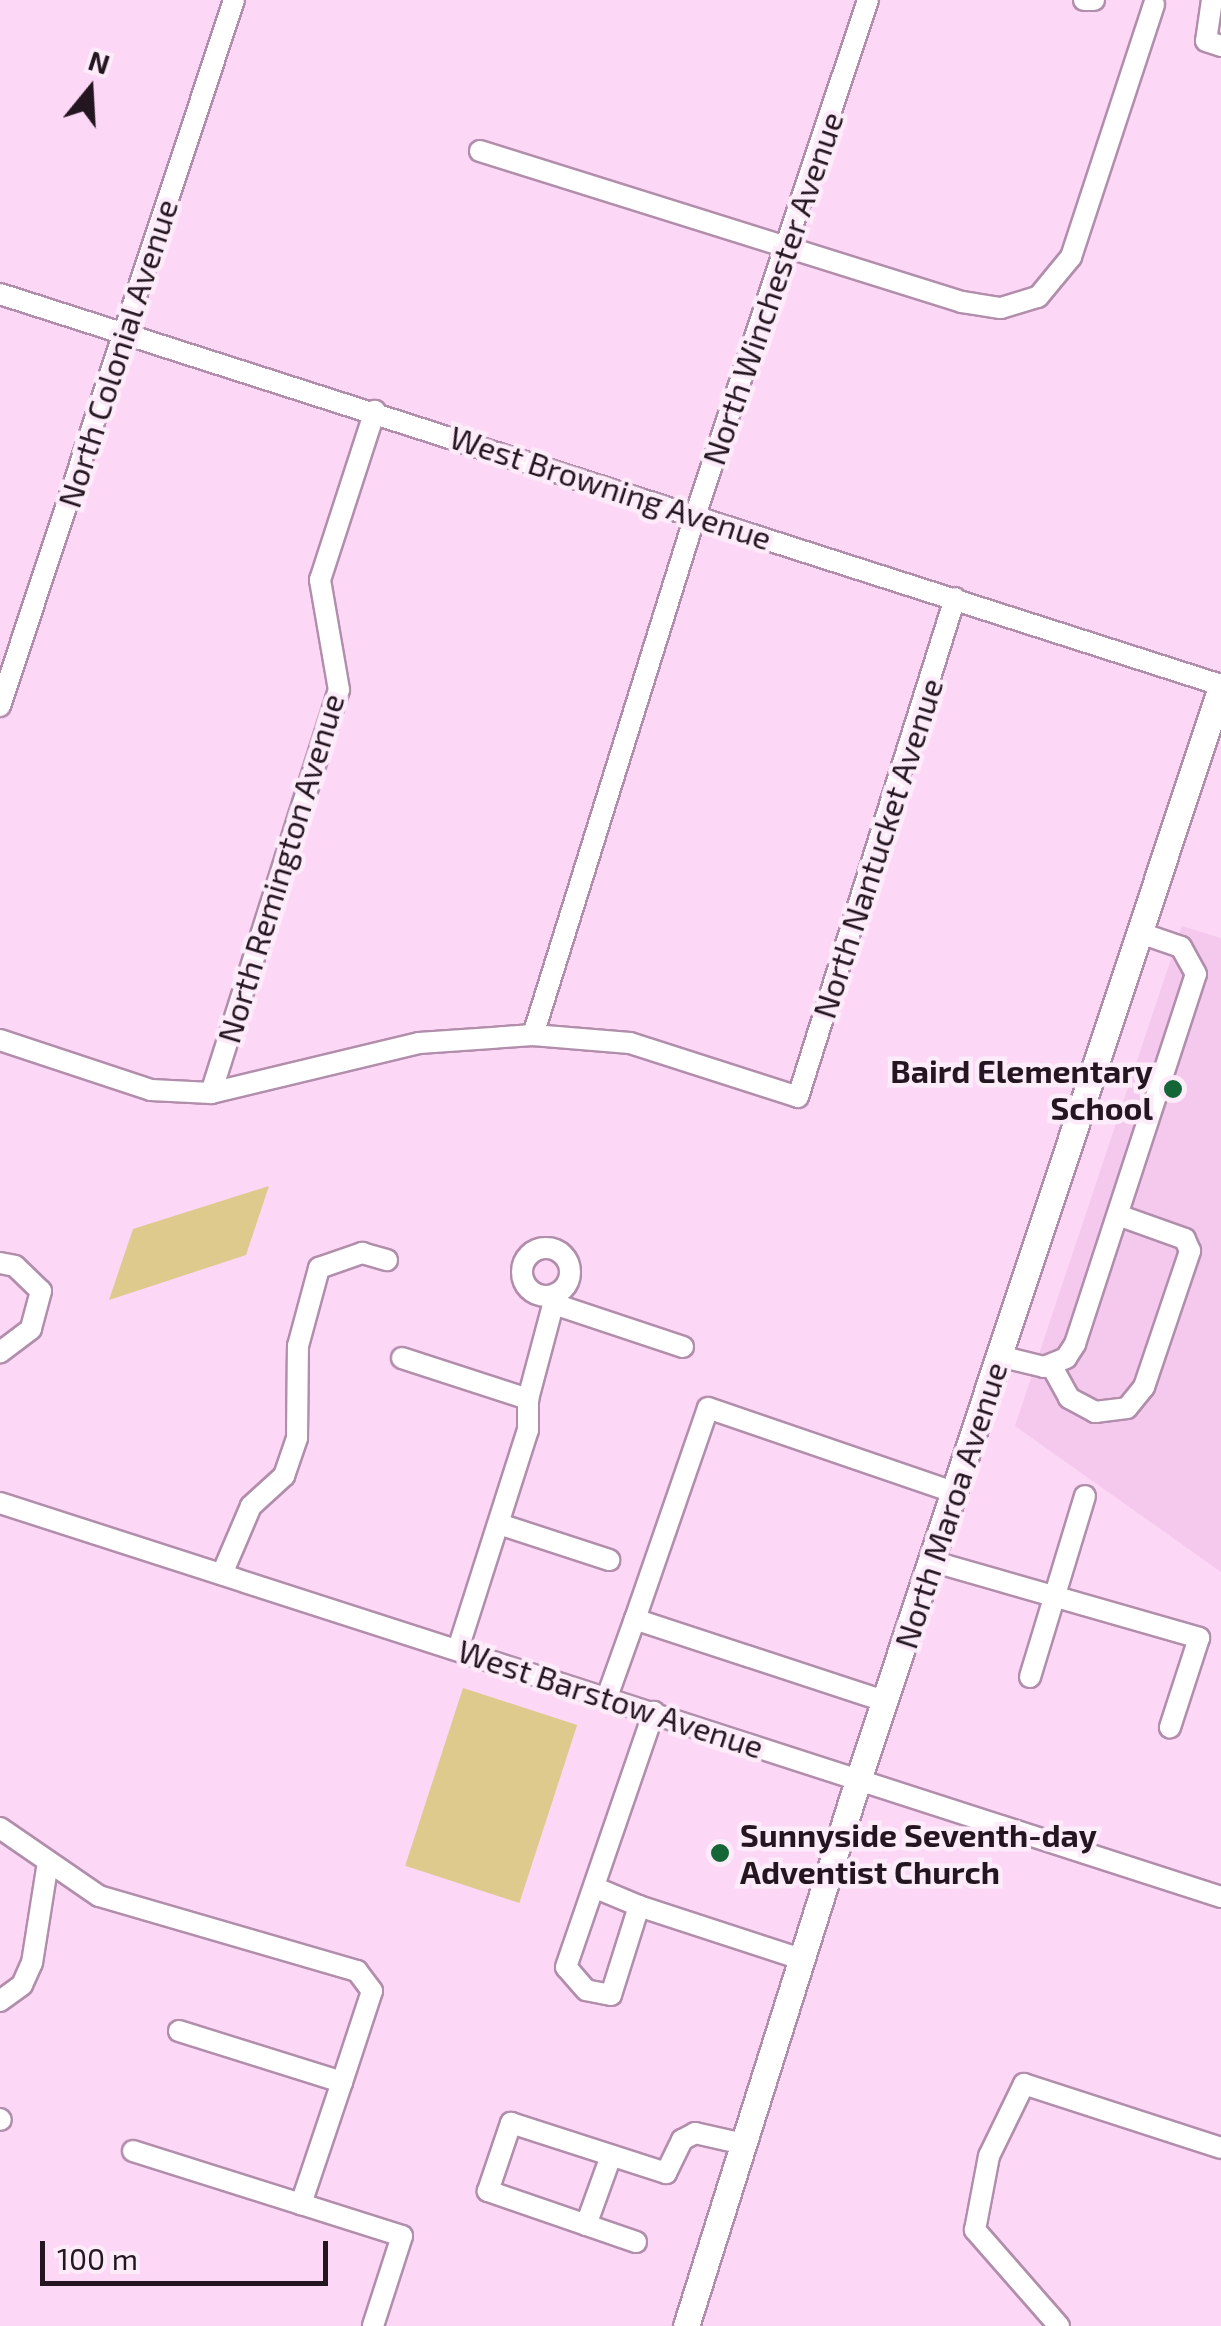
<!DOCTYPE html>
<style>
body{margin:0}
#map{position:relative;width:1221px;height:2326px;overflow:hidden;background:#fdd7f6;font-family:"Exo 2",sans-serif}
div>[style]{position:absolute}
.built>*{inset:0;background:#f5c9ed}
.green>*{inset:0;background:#ddca8c;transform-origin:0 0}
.roads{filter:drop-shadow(2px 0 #b18eab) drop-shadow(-2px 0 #b18eab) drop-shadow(0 2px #b18eab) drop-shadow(0 -2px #b18eab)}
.minor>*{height:20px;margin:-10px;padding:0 10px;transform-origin:10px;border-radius:10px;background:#fff}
.minor>.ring{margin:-10px;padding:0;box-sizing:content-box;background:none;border:20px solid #fff;border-radius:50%}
.major>*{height:25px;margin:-12.5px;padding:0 12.5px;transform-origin:12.5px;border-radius:12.5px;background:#fff}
.dots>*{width:28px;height:28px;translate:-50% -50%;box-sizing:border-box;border:5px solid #fcecf9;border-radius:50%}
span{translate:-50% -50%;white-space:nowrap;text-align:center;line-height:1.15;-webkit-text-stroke:9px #fcecf9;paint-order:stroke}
.street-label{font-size:32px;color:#241621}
.poi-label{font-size:32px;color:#241621;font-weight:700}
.right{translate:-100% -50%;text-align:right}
.left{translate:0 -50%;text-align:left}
.north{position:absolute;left:40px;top:40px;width:100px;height:100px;-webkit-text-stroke:8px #fcecf9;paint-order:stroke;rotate:18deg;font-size:28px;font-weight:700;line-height:40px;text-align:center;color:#241621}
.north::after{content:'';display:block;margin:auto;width:35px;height:45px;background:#241621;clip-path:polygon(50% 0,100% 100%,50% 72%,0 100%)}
.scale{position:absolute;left:40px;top:2241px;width:288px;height:45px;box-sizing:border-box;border:5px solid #241621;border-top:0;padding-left:12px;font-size:30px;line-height:35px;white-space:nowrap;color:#241621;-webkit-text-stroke:8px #fcecf9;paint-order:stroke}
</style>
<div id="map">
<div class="built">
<i style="clip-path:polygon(1182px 926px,1221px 938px,1221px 1572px,1015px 1426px)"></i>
</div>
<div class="green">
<i style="clip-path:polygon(269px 1186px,246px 1255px,109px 1300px,133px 1229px)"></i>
<i style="left:463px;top:1688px;width:120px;height:187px;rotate:18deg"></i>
</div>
<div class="roads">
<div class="minor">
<i style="left:1084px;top:0;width:10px"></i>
<i style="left:1212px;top:0;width:41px;rotate:98.3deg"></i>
<i style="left:1206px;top:41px;width:16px;rotate:18deg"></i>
<i style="left:480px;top:151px;width:505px;rotate:17.39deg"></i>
<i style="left:962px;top:302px;width:39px;rotate:9deg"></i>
<i style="left:1001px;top:308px;width:39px;rotate:-17deg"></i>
<i style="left:1038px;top:297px;width:52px;rotate:-50.5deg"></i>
<i style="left:1071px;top:257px;width:266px;rotate:-71.8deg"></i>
<i style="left:0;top:294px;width:1282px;rotate:17.76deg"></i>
<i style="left:0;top:706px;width:744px;rotate:-71.66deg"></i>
<i style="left:533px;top:1035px;width:547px;rotate:-72.66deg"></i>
<i style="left:696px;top:513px;width:541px;rotate:-71.46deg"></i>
<i style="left:0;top:1040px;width:159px;rotate:18.3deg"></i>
<i style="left:151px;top:1090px;width:60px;rotate:2.9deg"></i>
<i style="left:211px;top:1093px;width:214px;rotate:-13.5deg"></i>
<i style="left:419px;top:1043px;width:114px;rotate:-4deg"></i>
<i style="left:533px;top:1035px;width:97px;rotate:4.7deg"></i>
<i style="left:630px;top:1043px;width:176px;rotate:17.8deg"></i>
<i style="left:798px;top:1097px;width:523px;rotate:-72.53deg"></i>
<i style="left:211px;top:1093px;width:423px;rotate:-72.4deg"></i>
<i style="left:339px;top:690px;width:112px;rotate:-99.8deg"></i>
<i style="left:320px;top:580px;width:178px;rotate:-72deg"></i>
<i class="ring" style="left:522px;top:1248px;width:28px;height:28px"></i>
<i style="left:0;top:1263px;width:15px;rotate:11deg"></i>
<i style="left:15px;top:1266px;width:36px;rotate:44deg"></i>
<i style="left:41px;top:1291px;width:39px;rotate:105deg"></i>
<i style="left:31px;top:1329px;width:39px;rotate:143deg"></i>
<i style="left:554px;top:1304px;width:136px;rotate:18.4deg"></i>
<i style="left:999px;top:1356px;width:46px;rotate:13.7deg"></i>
<i style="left:1044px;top:1367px;width:24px;rotate:-22deg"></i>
<i style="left:1066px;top:1358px;width:17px;rotate:-57deg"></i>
<i style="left:1075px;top:1344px;width:389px;rotate:-71.9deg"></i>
<i style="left:1196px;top:974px;width:31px;rotate:-119deg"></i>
<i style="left:1181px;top:947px;width:43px;rotate:-161.1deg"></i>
<i style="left:402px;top:1358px;width:133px;rotate:18deg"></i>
<i style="left:1051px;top:1365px;width:38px;rotate:61deg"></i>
<i style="left:1069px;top:1398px;width:30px;rotate:28deg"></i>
<i style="left:1095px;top:1412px;width:32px;rotate:-7deg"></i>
<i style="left:1127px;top:1408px;width:27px;rotate:-51deg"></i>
<i style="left:1144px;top:1387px;width:144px;rotate:-71.3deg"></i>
<i style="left:1190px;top:1251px;width:13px;rotate:-113deg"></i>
<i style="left:1185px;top:1239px;width:71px;rotate:-160.3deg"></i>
<i style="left:0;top:1503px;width:1283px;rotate:17.88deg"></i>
<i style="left:499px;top:1524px;width:116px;rotate:18.1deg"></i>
<i style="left:931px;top:1561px;width:279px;rotate:16deg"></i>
<i style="left:1199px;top:1638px;width:94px;rotate:108deg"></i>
<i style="left:222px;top:1574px;width:74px;rotate:-66.9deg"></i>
<i style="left:251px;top:1506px;width:45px;rotate:-42.3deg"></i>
<i style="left:284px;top:1476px;width:40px;rotate:-71.1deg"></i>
<i style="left:297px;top:1438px;width:92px;rotate:-89.4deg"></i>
<i style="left:298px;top:1346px;width:81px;rotate:-74.9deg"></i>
<i style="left:319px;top:1268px;width:46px;rotate:-19.2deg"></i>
<i style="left:362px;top:1253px;width:26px;rotate:16deg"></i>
<i style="left:458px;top:1649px;width:230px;rotate:-72.3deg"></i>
<i style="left:528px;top:1430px;width:31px;rotate:-90deg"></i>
<i style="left:528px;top:1399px;width:109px;rotate:-75.1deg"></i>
<i style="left:1030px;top:1677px;width:189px;rotate:-73.1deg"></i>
<i style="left:607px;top:1697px;width:83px;rotate:-70.3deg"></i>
<i style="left:884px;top:1701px;width:262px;rotate:-161.8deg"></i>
<i style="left:635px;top:1619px;width:223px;rotate:-70.9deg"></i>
<i style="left:708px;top:1408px;width:260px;rotate:18.9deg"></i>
<i style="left:0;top:1828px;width:120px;rotate:34.5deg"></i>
<i style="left:99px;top:1896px;width:269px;rotate:16.2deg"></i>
<i style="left:357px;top:1971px;width:25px;rotate:53deg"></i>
<i style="left:372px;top:1991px;width:96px;rotate:108.2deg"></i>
<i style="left:596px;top:1888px;width:47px;rotate:22.7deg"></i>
<i style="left:639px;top:1906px;width:93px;rotate:107.5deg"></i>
<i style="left:611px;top:1995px;width:25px;rotate:-169deg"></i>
<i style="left:586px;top:1990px;width:30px;rotate:-131deg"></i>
<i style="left:566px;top:1967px;width:270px;rotate:-71deg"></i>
<i style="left:639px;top:1906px;width:170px;rotate:18.1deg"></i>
<i style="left:0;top:2001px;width:27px;rotate:-36deg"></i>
<i style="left:22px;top:1985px;width:24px;rotate:-66deg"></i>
<i style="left:32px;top:1963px;width:102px;rotate:-81deg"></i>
<i style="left:179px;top:2031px;width:171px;rotate:17.4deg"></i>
<i style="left:342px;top:2082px;width:129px;rotate:108.6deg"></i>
<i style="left:301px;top:2204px;width:106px;rotate:17.6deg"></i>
<i style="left:402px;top:2236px;width:95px;rotate:107.9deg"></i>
<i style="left:0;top:2119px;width:1px;rotate:45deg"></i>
<i style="left:133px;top:2151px;width:176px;rotate:17.5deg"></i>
<i style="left:586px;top:2225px;width:73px;rotate:-70.1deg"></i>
<i style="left:636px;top:2242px;width:157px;rotate:-161deg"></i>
<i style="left:488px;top:2191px;width:72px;rotate:-71.3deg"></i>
<i style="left:511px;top:2123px;width:163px;rotate:17.9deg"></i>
<i style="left:666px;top:2173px;width:37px;rotate:-64deg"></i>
<i style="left:682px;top:2140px;width:15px;rotate:-28deg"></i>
<i style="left:695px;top:2133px;width:50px;rotate:12.7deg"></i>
<i style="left:1059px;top:2326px;width:128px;rotate:-131.2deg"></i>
<i style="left:975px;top:2230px;width:75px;rotate:-79.3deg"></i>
<i style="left:989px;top:2156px;width:80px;rotate:-64.1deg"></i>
<i style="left:1024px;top:2084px;width:207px;rotate:18deg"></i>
</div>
<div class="major">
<i style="left:686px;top:2326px;width:576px;rotate:-72.51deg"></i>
<i style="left:859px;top:1777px;width:1149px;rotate:-71.63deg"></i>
</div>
</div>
<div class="dots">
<i style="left:1173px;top:1089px;background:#156637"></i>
<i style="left:720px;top:1853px;background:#156637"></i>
</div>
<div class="street-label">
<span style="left:772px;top:288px;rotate:-71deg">North Winchester Avenue</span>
<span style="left:117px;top:353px;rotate:-72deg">North Colonial Avenue</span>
<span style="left:611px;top:487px;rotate:18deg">West Browning Avenue</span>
<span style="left:877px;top:848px;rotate:-72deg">North Nantucket Avenue</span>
<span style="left:280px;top:868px;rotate:-73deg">North Remington Avenue</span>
<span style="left:950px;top:1505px;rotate:-72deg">North Maroa Avenue</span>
<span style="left:611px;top:1698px;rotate:18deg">West Barstow Avenue</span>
</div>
<div class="poi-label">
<span class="right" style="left:1153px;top:1089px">Baird Elementary<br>School</span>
<span class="left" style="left:740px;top:1853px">Sunnyside Seventh-day<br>Adventist Church</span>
</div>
<div class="north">N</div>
<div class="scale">100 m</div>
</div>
